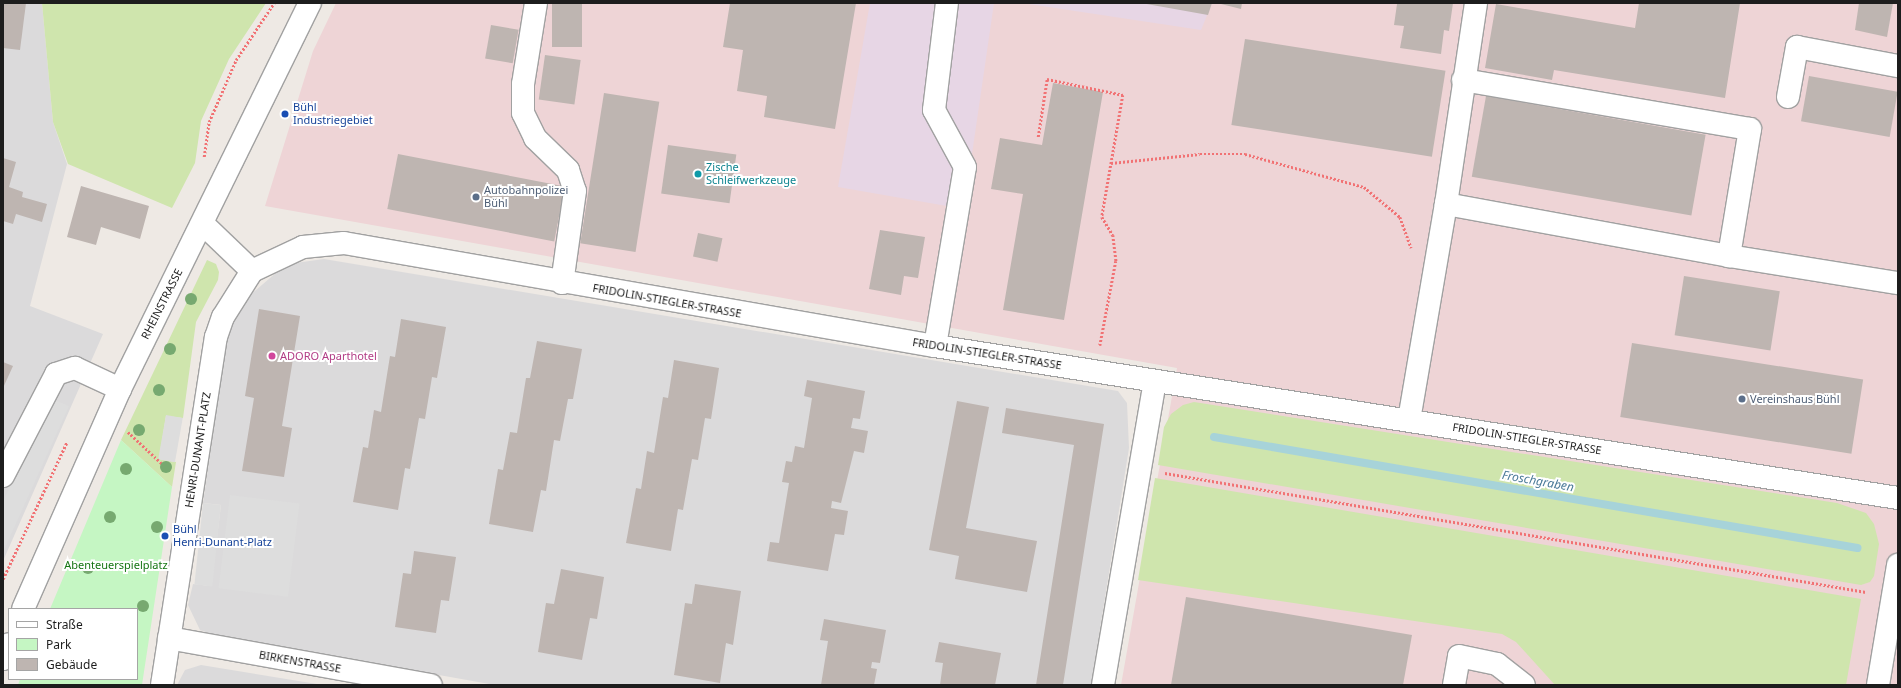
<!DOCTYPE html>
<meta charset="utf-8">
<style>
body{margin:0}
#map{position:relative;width:1901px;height:688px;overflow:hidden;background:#eee9e4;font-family:"Noto Sans",sans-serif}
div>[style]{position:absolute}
.residential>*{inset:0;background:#dbdadb}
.commercial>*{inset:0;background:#eed4d6}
.industrial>*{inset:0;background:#e7d6e5}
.grass>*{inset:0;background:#cfe5ad}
.park>*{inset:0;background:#c5f6c3}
.parking>*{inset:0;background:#ddd;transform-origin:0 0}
.stream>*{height:8px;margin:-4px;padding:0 4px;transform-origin:4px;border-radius:4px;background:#a7d3d9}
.building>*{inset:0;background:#beb5b1;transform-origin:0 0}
.path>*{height:2.5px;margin-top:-1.25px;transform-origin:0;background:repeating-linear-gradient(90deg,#f17274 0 2px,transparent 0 4px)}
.roads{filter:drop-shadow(1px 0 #a1a1a1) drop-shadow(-1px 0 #a1a1a1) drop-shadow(0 1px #a1a1a1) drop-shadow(0 -1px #a1a1a1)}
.minor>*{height:22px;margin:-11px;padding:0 11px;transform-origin:11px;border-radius:11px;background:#fff}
.trees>*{width:12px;height:12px;margin:-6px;border-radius:50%;background:#77a970}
.dots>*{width:11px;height:11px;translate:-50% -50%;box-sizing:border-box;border:2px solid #fff;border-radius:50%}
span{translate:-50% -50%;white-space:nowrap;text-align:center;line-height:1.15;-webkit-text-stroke:4px #fff;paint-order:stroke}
.transit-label{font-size:11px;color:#164399}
.left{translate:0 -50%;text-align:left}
.culture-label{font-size:11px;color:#0d838f}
.service-label{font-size:11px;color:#4e5e75}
.street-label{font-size:11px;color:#1d1d1d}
.hotel-label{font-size:11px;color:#b23c85}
.park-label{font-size:11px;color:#157512}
.water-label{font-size:12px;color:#4a7998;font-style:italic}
.frame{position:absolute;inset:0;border:4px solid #1d1d1d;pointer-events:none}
.legend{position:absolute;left:8px;top:608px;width:130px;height:72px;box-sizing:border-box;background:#fff;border:1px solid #a5a5a5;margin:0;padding:5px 7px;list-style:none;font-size:12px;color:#1d1d1d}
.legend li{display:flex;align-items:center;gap:8px;height:20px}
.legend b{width:20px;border:1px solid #a5a5a5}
</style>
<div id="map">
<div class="residential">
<i style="clip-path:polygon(3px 3px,42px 3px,53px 122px,67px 164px,30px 306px,103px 334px,3px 561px)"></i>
<i style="clip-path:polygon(324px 259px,1118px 391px,1127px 403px,1129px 448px,1091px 685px,495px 685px,214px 635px,200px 630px,188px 605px,193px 584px,211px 586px,221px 505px,203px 503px,228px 330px,249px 296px,277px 272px,295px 263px)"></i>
<i style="clip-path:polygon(201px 665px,323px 685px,177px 685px,185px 670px)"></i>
</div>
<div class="commercial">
<i style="clip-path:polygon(336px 3px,1898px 3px,1898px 685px,1121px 685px,1177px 368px,265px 206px,313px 51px)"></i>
</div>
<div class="industrial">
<i style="clip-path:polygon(870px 3px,994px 3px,964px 209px,838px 187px)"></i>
<i style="clip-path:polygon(1022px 3px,1212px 3px,1201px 30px)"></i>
</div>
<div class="grass">
<i style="clip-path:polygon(42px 3px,266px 3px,229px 59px,201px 121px,195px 163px,172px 208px,68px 164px,53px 122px)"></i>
<i style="clip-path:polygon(207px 260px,216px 264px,219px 272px,218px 280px,196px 322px,183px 418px,166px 416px,159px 459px,176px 462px,172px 487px,121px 440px)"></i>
<i style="clip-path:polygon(1194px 402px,1837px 503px,1866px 513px,1874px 524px,1879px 544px,1874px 576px,1870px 582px,1861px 585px,1158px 465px,1164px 427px,1171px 414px,1183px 405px)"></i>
<i style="clip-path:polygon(1155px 478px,1861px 599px,1846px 685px,1555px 685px,1516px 642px,1502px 634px,1138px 580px)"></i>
</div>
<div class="park">
<i style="clip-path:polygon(121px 440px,172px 487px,142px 685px,18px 685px,20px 679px,137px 679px,137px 609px,50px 609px)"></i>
</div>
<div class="parking">
<i style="clip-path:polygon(50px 398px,69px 406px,3px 552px,3px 502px)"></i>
<i style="left:166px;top:415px;width:17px;height:45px;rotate:10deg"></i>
<i style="left:230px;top:495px;width:70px;height:94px;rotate:7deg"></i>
<i style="left:203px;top:503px;width:18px;height:82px;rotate:6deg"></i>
</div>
<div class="stream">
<i style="left:1214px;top:437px;width:653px;rotate:9.79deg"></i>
</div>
<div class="building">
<i style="clip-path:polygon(3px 3px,26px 3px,20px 50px,3px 48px)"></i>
<i style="left:552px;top:3px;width:30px;height:44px"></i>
<i style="clip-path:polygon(730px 3px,856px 3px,835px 129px,764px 117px,767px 96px,737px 91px,743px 50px,723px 47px)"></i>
<i style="clip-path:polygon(1141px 3px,1212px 3px,1208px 15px)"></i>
<i style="clip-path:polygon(1217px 3px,1242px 3px,1241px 9px)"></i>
<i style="clip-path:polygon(1408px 3px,1453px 3px,1449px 31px,1444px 30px,1441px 54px,1400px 48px,1404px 26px,1394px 25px,1397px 4px)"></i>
<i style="clip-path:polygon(1639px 3px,1740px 3px,1725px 98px,1554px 70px,1552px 80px,1485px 68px,1496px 4px,1635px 28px)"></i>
<i style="clip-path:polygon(1859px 3px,1893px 3px,1887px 37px,1855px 30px)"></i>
<i style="left:491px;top:25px;width:28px;height:34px;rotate:10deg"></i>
<i style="left:1245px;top:39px;width:203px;height:87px;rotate:9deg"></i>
<i style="left:545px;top:55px;width:36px;height:45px;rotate:8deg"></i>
<i style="left:1809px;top:76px;width:90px;height:46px;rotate:10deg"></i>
<i style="clip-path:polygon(1053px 83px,1103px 92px,1064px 320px,1003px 310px,1023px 194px,991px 189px,1000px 138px,1042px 145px)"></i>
<i style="left:604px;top:93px;width:56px;height:152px;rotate:9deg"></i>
<i style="left:1486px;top:96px;width:223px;height:82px;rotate:10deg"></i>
<i style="left:668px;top:145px;width:69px;height:49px;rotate:8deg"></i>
<i style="left:398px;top:154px;width:170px;height:56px;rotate:11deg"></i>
<i style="clip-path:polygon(3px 158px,16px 162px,9px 187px,23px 192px,22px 197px,47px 204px,42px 222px,16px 214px,13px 224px,3px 221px)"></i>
<i style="clip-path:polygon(81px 186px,149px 206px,140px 239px,101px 227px,96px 245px,67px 237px)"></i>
<i style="clip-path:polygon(880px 230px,925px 237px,918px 278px,904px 276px,901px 295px,869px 289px)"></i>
<i style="left:698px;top:233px;width:25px;height:24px;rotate:12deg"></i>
<i style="left:1684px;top:276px;width:97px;height:60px;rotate:9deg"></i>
<i style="clip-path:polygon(259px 309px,300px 316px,282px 426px,292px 428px,284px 477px,242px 471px,254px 398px,245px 396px)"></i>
<i style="clip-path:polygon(401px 319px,446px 327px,437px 378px,432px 377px,425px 419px,419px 418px,410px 469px,405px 468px,398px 510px,353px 502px,363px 447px,368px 448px,374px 410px,381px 412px,390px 356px,395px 357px)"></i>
<i style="clip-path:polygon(537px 341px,582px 349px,573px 399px,568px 399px,560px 441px,554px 440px,546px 491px,541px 490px,533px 532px,489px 524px,498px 469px,503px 470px,510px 432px,517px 433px,526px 378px,530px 378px)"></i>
<i style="left:1632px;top:343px;width:234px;height:75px;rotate:9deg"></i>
<i style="clip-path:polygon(674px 360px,719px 368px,711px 419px,705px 418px,698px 460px,692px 459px,683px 510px,678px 509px,671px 551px,626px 543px,636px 488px,641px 489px,647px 451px,654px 453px,663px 397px,668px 398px)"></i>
<i style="clip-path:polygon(3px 362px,13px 366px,3px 388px)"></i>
<i style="clip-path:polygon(807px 380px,865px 391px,860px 419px,853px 418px,851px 428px,868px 431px,864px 453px,854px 451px,841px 503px,832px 501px,831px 508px,848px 511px,844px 535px,835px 534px,828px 571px,767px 561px,770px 542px,779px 543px,789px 483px,782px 482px,786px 461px,792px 462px,795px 446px,804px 448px,812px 398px,804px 396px)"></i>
<i style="clip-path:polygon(957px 401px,989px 407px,966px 528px,1037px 541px,1027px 592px,955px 579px,959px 556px,929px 550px)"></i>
<i style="clip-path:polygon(1006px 408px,1104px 424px,1063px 685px,1036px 685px,1074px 445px,1002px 433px)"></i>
<i style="clip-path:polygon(414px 551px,456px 557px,449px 601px,441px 600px,436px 633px,395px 627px,403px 573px,411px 574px)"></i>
<i style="clip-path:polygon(561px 569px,604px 577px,597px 619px,590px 618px,582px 660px,538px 652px,546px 603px,554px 604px)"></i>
<i style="clip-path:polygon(695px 584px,741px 591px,733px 645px,726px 643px,720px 683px,674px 675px,685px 603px,692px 604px)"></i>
<i style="clip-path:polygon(1186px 597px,1412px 635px,1403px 685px,1171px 685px)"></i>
<i style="clip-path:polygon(824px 619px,886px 630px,880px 663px,872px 662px,871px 668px,877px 669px,874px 685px,821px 685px,828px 641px,820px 640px)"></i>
<i style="clip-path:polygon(939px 642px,1001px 653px,995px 685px,940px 685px,943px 663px,935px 662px)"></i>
</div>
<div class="path">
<i style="left:1038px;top:137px;width:59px;rotate:-81.2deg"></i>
<i style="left:1047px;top:79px;width:78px;rotate:11.9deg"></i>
<i style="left:1123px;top:95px;width:124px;rotate:99.8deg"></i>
<i style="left:1102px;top:217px;width:21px;rotate:59deg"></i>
<i style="left:1113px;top:235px;width:26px;rotate:83deg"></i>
<i style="left:1116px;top:261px;width:86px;rotate:100.7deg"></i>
<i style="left:204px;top:157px;width:35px;rotate:-82deg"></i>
<i style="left:209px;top:122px;width:68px;rotate:-66.5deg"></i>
<i style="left:236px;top:60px;width:69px;rotate:-56.3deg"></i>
<i style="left:1111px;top:163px;width:89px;rotate:-5.8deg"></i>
<i style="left:1200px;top:154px;width:45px"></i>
<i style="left:1245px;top:154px;width:123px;rotate:15.5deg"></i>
<i style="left:1364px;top:187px;width:47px;rotate:39.8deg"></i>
<i style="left:1400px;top:217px;width:33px;rotate:70deg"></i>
<i style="left:128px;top:432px;width:57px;rotate:42.9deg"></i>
<i style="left:1165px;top:473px;width:711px;rotate:9.63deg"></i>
<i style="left:3px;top:579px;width:151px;rotate:-65deg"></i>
</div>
<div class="roads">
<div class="minor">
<i style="left:536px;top:3px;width:82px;rotate:99.1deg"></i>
<i style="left:523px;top:84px;width:29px;rotate:90deg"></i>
<i style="left:523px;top:113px;width:28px;rotate:64deg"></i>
<i style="left:535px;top:138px;width:46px;rotate:44.1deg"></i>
<i style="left:568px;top:170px;width:22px;rotate:72deg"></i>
<i style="left:575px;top:191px;width:93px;rotate:98deg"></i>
<i style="left:1463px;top:80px;width:291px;rotate:9.7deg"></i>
<i style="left:1750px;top:129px;width:129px;rotate:99.4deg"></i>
<i style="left:1788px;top:97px;width:51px;rotate:-79.8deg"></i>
<i style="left:1797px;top:47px;width:103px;rotate:10.7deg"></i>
<i style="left:1446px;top:204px;width:288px;rotate:10.4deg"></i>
<i style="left:1729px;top:256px;width:171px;rotate:9.1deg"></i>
<i style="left:203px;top:224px;width:68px;rotate:43.8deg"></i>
<i style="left:935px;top:346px;width:181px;rotate:-80.5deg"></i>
<i style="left:965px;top:167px;width:65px;rotate:-118.5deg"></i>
<i style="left:934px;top:110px;width:108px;rotate:-83.1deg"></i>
<i style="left:1409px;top:420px;width:219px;rotate:-80.3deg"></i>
<i style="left:1446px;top:204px;width:203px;rotate:-81.5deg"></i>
<i style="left:3px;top:476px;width:115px;rotate:-62.5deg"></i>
<i style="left:56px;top:374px;width:20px;rotate:-18deg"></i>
<i style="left:75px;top:368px;width:50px;rotate:25deg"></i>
<i style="left:23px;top:609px;width:240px;rotate:-66.2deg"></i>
<i style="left:120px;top:389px;width:430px;rotate:-63.8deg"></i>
<i style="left:169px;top:638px;width:266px;rotate:10.2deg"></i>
<i style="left:3px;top:659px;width:16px;rotate:-68deg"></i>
<i style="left:162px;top:685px;width:352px;rotate:-81.2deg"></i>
<i style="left:216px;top:337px;width:21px;rotate:-71deg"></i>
<i style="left:223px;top:317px;width:54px;rotate:-57.8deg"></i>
<i style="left:252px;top:271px;width:56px;rotate:-25.2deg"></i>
<i style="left:303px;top:247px;width:41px;rotate:-5.6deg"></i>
<i style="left:344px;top:243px;width:600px;rotate:9.89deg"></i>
<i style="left:935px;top:346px;width:975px;rotate:8.97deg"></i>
<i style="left:1103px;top:685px;width:308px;rotate:-80.3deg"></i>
<i style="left:1454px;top:685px;width:29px;rotate:-80deg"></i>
<i style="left:1459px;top:656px;width:39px;rotate:12deg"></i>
<i style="left:1497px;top:664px;width:34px;rotate:38deg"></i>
<i style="left:1878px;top:685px;width:122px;rotate:-80.5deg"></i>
</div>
</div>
<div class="trees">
<i style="left:191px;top:299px"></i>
<i style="left:170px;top:349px"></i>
<i style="left:159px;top:390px"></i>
<i style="left:139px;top:430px"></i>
<i style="left:166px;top:467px"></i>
<i style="left:126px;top:469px"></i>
<i style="left:110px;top:517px"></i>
<i style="left:157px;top:527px"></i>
<i style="left:88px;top:568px"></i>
<i style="left:143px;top:606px"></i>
</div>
<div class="dots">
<i style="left:285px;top:114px;background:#1a4fb4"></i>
<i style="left:698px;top:174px;background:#0f9aa8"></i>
<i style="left:476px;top:197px;background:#5c6f8a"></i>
<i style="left:272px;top:356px;background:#d1479c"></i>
<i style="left:1742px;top:399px;background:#5c6f8a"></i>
<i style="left:165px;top:536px;background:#1a4fb4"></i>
</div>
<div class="transit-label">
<span class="left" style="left:293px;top:114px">Bühl<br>Industriegebiet</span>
<span class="left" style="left:173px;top:536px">Bühl<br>Henri-Dunant-Platz</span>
</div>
<div class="culture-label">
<span class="left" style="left:706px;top:174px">Zische<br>Schleifwerkzeuge</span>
</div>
<div class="service-label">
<span class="left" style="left:484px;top:197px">Autobahnpolizei<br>Bühl</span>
<span class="left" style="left:1750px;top:399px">Vereinshaus Bühl</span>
</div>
<div class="street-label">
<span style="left:667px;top:301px;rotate:10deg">FRIDOLIN-STIEGLER-STRASSE</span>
<span style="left:162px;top:304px;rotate:-63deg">RHEINSTRASSE</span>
<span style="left:987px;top:354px;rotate:9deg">FRIDOLIN-STIEGLER-STRASSE</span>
<span style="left:1527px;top:439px;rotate:9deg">FRIDOLIN-STIEGLER-STRASSE</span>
<span style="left:198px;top:450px;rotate:-81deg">HENRI-DUNANT-PLATZ</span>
<span style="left:300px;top:662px;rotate:10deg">BIRKENSTRASSE</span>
</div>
<div class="hotel-label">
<span class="left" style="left:280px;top:356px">ADORO Aparthotel</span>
</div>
<div class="park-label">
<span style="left:116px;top:565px">Abenteuerspielplatz</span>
</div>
<div class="water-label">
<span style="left:1538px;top:481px;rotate:10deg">Froschgraben</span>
</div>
<div class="frame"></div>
<ul class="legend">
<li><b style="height:5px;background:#fff"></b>Straße</li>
<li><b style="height:11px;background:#c5f6c3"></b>Park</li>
<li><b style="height:11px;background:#beb5b1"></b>Gebäude</li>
</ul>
</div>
